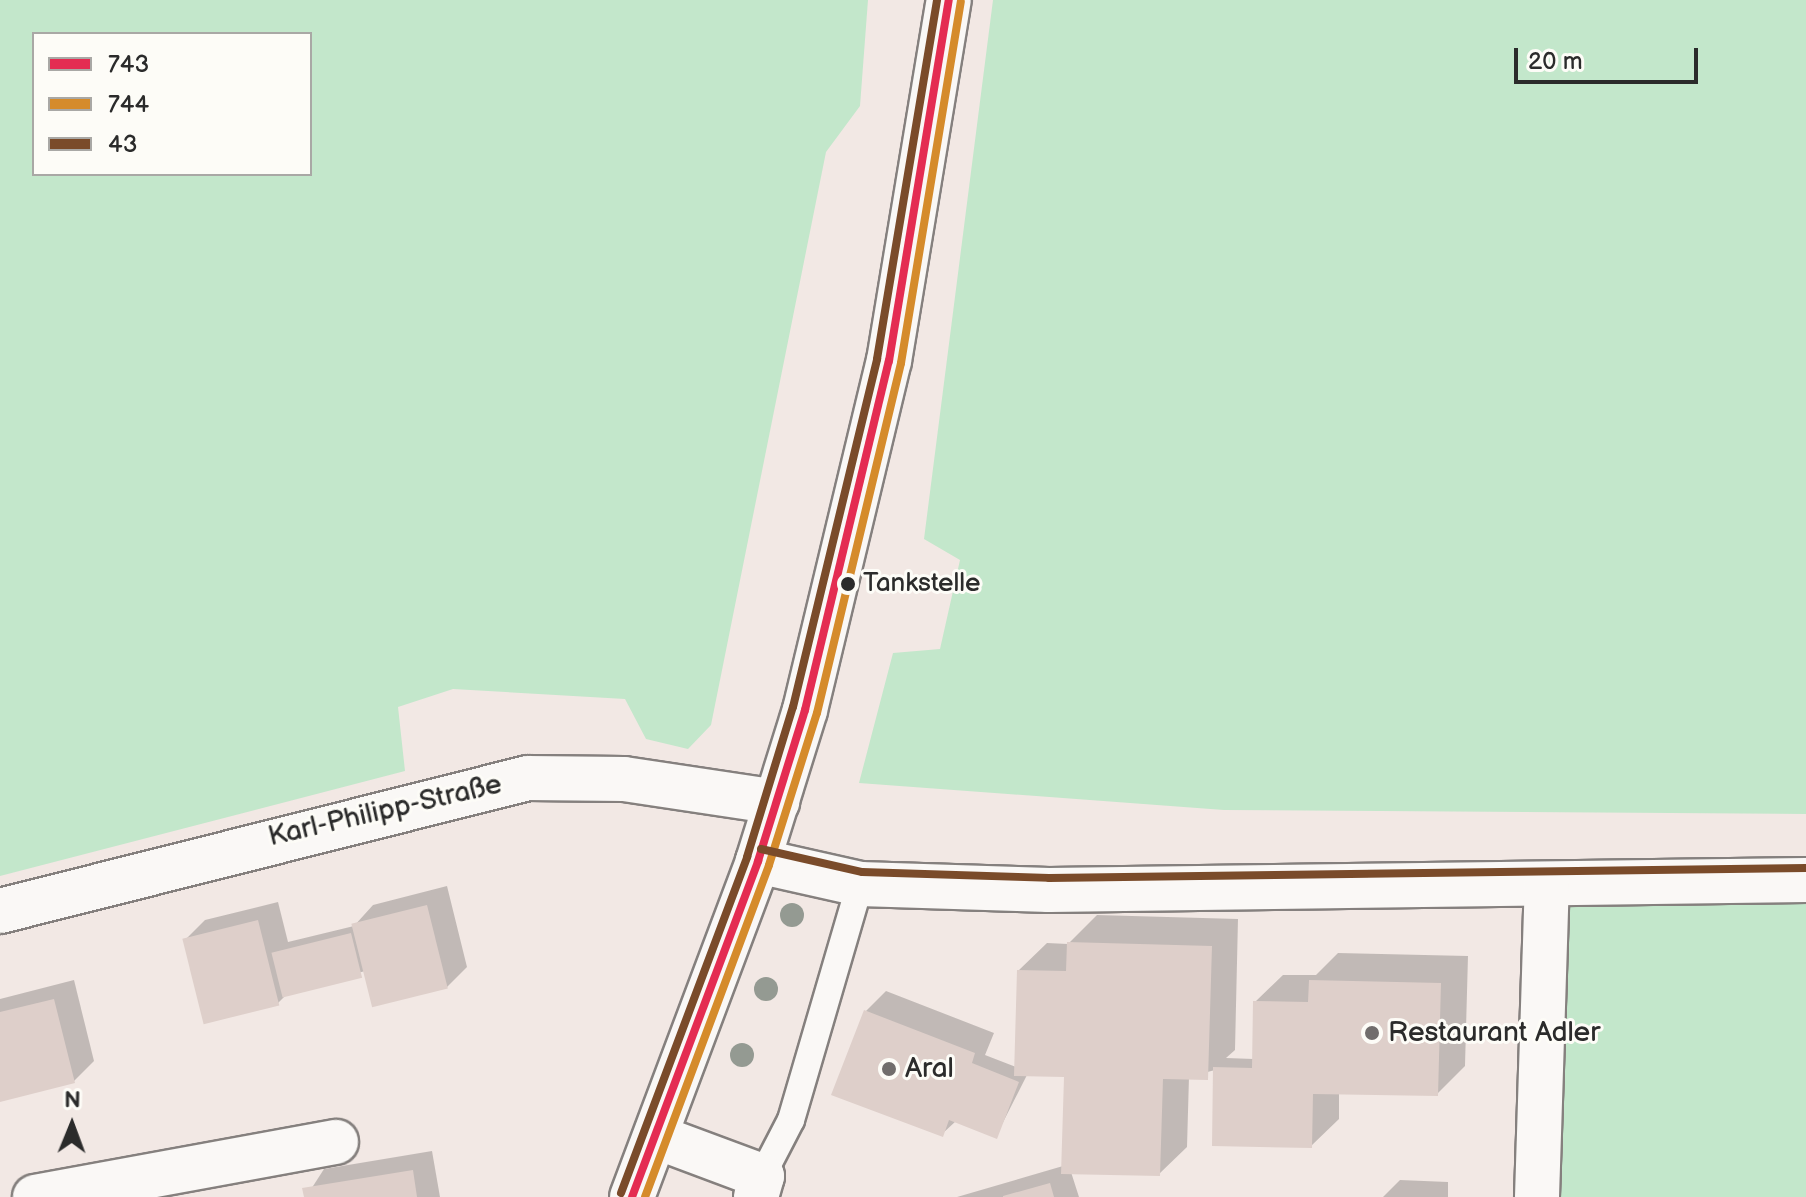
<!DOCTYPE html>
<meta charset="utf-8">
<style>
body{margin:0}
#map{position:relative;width:1806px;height:1197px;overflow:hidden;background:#f2e8e4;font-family:"Balsamiq Sans",sans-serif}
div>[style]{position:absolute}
.green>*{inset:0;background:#c3e7cb;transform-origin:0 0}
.shadow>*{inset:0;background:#0003}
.building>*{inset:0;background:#decfca;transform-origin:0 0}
.roads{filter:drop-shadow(2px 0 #85807e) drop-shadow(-2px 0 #85807e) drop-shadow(0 2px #85807e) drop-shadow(0 -2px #85807e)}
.service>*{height:26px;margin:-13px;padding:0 13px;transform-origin:13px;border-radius:13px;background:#faf8f6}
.minor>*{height:44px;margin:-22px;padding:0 22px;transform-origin:22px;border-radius:22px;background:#faf8f6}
.secondary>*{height:44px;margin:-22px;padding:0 22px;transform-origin:22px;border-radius:22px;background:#faf8f6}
.bus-1>*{height:8px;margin:-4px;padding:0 4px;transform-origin:4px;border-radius:4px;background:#e42c52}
.bus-2>*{height:8px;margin:-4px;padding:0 4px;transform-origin:4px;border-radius:4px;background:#d58b2b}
.bus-3>*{height:8px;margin:-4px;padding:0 4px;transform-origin:4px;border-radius:4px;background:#7a4b2a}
.trees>*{width:24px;height:24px;margin:-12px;border-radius:50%;background:#949a92}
.dots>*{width:22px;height:22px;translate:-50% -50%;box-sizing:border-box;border:4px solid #fdfcf7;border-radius:50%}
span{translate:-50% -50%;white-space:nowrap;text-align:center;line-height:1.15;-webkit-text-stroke:6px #fdfcf7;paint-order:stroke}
.bus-label{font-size:26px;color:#2b2b2b}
.left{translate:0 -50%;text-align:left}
.street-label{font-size:28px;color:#2b2b2b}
.poi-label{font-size:28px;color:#2b2b2b}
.legend{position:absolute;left:32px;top:32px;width:280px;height:144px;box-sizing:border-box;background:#fdfcf7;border:2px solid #a9a8a5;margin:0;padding:10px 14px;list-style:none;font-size:24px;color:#2b2b2b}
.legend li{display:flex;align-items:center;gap:16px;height:40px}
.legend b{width:40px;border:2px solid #a9a8a5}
.north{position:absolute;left:32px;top:1085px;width:80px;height:80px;-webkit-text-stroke:6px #fdfcf7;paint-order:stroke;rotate:1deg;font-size:22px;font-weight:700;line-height:32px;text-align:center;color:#2b2b2b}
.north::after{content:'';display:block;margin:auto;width:28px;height:36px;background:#2b2b2b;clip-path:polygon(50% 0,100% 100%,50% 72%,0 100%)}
.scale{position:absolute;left:1514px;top:48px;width:184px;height:36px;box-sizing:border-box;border:4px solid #2b2b2b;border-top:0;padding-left:10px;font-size:24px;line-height:28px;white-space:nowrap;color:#2b2b2b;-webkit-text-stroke:6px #fdfcf7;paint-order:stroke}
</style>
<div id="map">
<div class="green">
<i style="clip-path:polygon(evenodd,0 0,868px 0,860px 106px,826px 152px,711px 725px,688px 749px,646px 739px,625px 699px,453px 689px,398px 707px,405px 771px,0 876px,0 0,34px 34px,310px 34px,310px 174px,34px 174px,34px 34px)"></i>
<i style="clip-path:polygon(993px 0,1806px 0,1806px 814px,1224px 810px,859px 783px,893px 653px,940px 649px,960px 560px,924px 539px)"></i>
<i style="left:1806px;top:880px;width:317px;height:259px;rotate:90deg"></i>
</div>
<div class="shadow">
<i style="clip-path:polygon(447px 886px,467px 967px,447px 987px,365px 971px,288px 993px,278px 1003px,185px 940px,205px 920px,278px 902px,288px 942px,354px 926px,373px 905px)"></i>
<i style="clip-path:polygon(1097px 915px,1238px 919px,1235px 1050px,1226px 1058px,1254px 1059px,1255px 1002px,1283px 975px,1316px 975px,1338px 953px,1468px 956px,1465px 1066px,1437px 1094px,1339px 1092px,1339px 1119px,1311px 1146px,1215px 1070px,1189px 1077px,1187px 1147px,1159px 1174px,1071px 1172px,1079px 1197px,957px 1197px,1063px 1166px,1066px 1075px,1027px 1075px,996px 1136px,956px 1121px,942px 1134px,866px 1011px,886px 991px,994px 1033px,985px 1055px,1016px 1067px,1019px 970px,1047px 943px,1068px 944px)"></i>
<i style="clip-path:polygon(74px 980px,94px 1061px,74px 1081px,0 1095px,0 999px)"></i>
<i style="clip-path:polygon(432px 1151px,440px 1197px,306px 1197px,324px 1169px)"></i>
<i style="clip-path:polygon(1400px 1180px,1448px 1182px,1448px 1197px,1383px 1197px)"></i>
</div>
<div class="building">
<i style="left:427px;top:905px;width:86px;height:78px;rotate:76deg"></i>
<i style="left:258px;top:920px;width:88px;height:78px;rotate:76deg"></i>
<i style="left:351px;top:933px;width:46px;height:82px;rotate:76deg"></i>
<i style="clip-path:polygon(1067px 942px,1212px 946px,1208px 1080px,1163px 1079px,1160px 1176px,1061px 1174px,1064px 1077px,1014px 1076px,1017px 970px,1066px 971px)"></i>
<i style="clip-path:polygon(1309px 980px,1441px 983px,1438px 1096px,1313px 1094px,1312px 1148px,1212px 1146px,1213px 1067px,1252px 1068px,1253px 1001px,1308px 1002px)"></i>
<i style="clip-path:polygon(54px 999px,75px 1083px,0 1102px,0 1012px)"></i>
<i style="clip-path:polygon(864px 1010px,975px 1053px,972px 1063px,1019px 1082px,997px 1139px,949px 1120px,943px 1137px,831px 1095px)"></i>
<i style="clip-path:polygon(413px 1170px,417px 1197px,304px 1197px,302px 1188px)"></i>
<i style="clip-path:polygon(1050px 1183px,1054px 1197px,1003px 1197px,1003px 1196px)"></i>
</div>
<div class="roads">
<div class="service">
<i style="left:762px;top:1176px;width:63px;rotate:-62.6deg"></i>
<i style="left:791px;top:1120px;width:246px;rotate:-73.7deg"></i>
</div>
<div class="minor">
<i style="left:758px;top:861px;width:105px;rotate:12.7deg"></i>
<i style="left:860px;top:884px;width:189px;rotate:1.8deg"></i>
<i style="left:1049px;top:890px;width:757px;rotate:-0.76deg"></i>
<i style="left:0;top:911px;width:544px;rotate:-14.14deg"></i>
<i style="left:528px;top:778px;width:96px;rotate:0.6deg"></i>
<i style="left:624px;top:779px;width:155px;rotate:8.5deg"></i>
<i style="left:657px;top:1137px;width:112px;rotate:20.4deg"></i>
<i style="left:762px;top:1176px;width:22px;rotate:106deg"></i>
<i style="left:35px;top:1197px;width:306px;rotate:-10.4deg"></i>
<i style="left:1537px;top:1197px;width:313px;rotate:-88.2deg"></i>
</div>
<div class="secondary">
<i style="left:632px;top:1197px;width:359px;rotate:-69.4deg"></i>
<i style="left:758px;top:861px;width:158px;rotate:-72.7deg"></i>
<i style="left:805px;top:710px;width:359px;rotate:-76.5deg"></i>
<i style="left:889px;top:361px;width:366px;rotate:-80.6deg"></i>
</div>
</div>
<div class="bus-1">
<i style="left:632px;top:1197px;width:359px;rotate:-69.4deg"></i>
<i style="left:758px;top:861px;width:158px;rotate:-72.7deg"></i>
<i style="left:805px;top:710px;width:359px;rotate:-76.5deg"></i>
<i style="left:889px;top:361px;width:366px;rotate:-80.6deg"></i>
</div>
<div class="bus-2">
<i style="left:645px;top:1197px;width:354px;rotate:-69.5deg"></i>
<i style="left:769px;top:865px;width:159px;rotate:-72.5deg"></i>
<i style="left:817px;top:713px;width:360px;rotate:-76.5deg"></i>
<i style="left:901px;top:363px;width:366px;rotate:-80.6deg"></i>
</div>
<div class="bus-3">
<i style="left:761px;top:849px;width:104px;rotate:12.8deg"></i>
<i style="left:862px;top:872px;width:187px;rotate:1.8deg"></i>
<i style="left:1049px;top:878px;width:757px;rotate:-0.76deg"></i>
<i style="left:621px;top:1193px;width:359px;rotate:-69.4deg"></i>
<i style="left:747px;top:857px;width:157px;rotate:-73deg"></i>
<i style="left:793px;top:707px;width:358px;rotate:-76.4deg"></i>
<i style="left:877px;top:359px;width:364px;rotate:-80.5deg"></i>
</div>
<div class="trees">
<i style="left:792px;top:915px"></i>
<i style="left:766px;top:989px"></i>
<i style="left:742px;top:1055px"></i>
</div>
<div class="dots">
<i style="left:848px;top:584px;background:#2b2b2b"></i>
<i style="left:1372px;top:1033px;background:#716d6c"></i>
<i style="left:889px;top:1069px;background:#716d6c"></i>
</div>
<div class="bus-label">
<span class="left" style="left:863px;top:584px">Tankstelle</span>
</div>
<div class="street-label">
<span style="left:385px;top:811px;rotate:-13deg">Karl-Philipp-Straße</span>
</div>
<div class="poi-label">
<span class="left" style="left:1388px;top:1033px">Restaurant Adler</span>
<span class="left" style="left:905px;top:1069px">Aral</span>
</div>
<ul class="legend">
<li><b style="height:10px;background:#e42c52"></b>743</li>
<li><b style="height:10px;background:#d58b2b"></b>744</li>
<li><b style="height:10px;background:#7a4b2a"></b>43</li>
</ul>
<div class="north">N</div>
<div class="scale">20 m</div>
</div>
